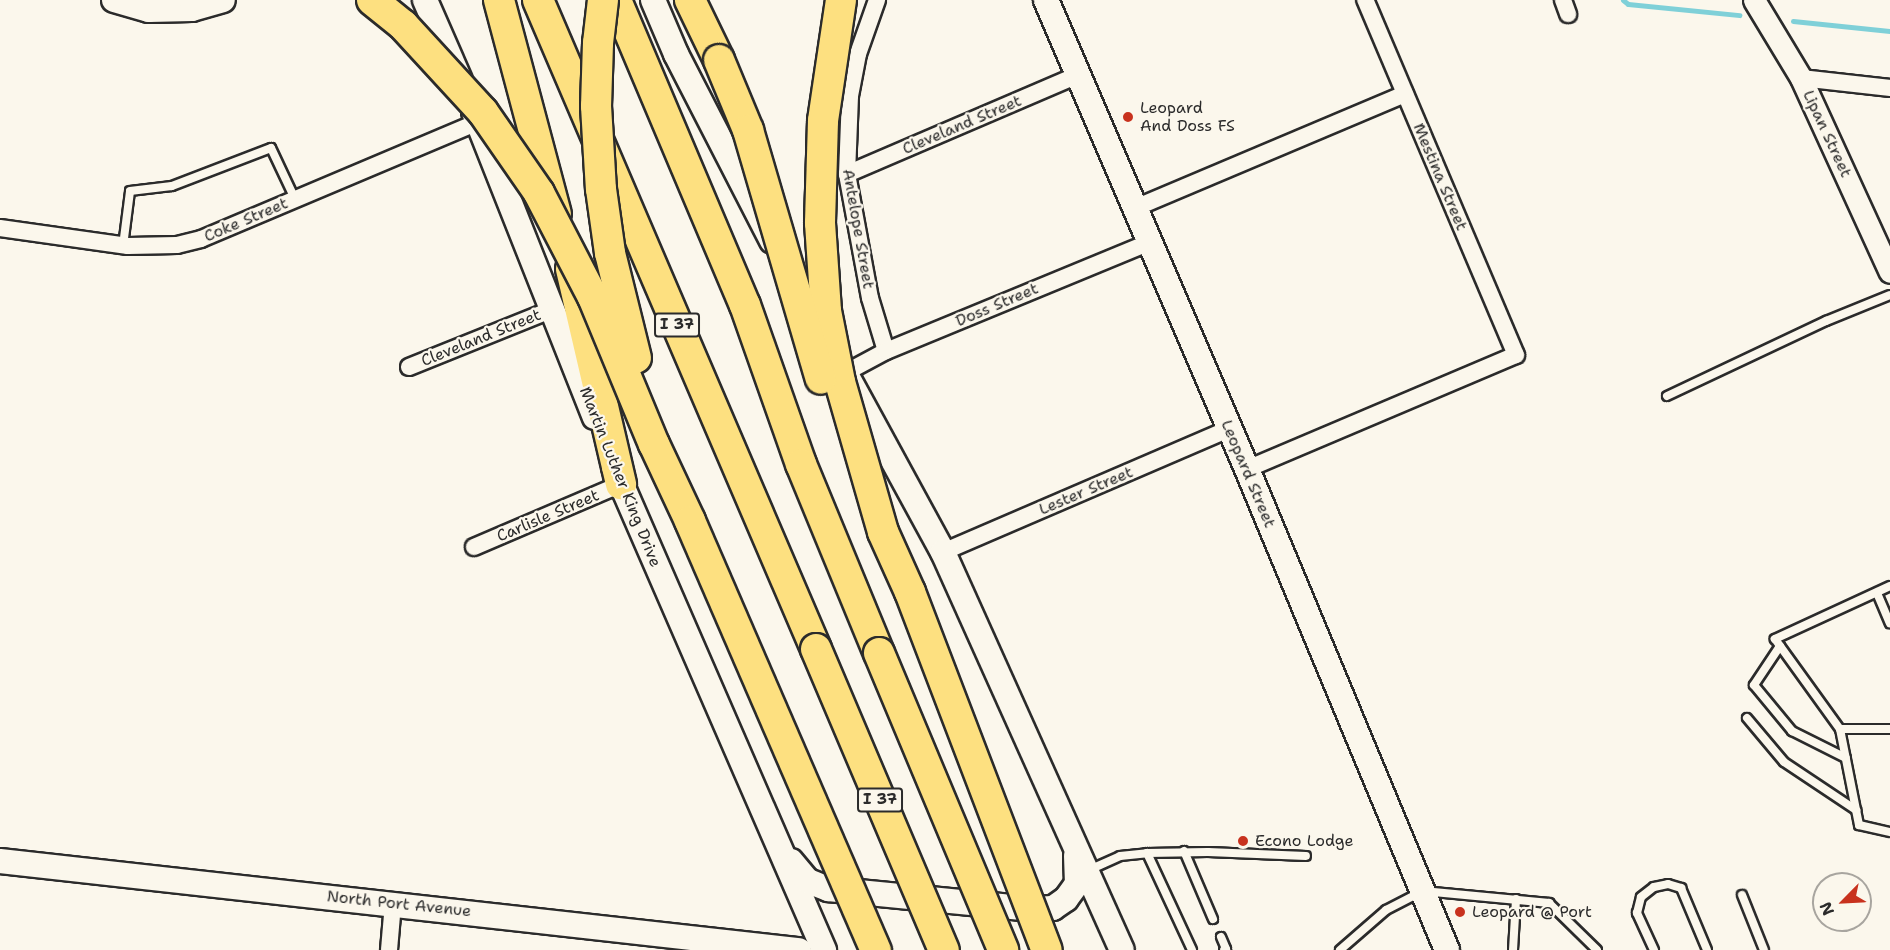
<!DOCTYPE html>
<style>
body{margin:0}
#map{position:relative;width:1890px;height:950px;overflow:hidden;background:#fbf7ec;font-family:"Shantell Sans",sans-serif}
div>[style]{position:absolute}
.stream>*{height:5px;margin:-2.5px;padding:0 2.5px;transform-origin:2.5px;border-radius:2.5px;background:#7fd0d8}
.roads{filter:drop-shadow(2px 0 #2b2b2b) drop-shadow(-2px 0 #2b2b2b) drop-shadow(0 2px #2b2b2b) drop-shadow(0 -2px #2b2b2b)}
.service>*{height:8px;margin:-4px;padding:0 4px;transform-origin:4px;border-radius:4px;background:#fbf7ec}
.minor>*{height:16px;margin:-8px;padding:0 8px;transform-origin:8px;border-radius:8px;background:#fbf7ec}
.tertiary>*{height:21px;margin:-10.5px;padding:0 10.5px;transform-origin:10.5px;border-radius:10.5px;background:#fbf7ec}
.secondary>*{height:24px;margin:-12px;padding:0 12px;transform-origin:12px;border-radius:12px;background:#fbf7ec}
.motorway>*{height:30px;margin:-15px;padding:0 15px;transform-origin:15px;border-radius:15px;background:#fde080}
.bridges{filter:drop-shadow(2px 0 #2b2b2b) drop-shadow(-2px 0 #2b2b2b) drop-shadow(0 2px #2b2b2b) drop-shadow(0 -2px #2b2b2b)}
.motorway-bridge>*{height:30px;margin:-15px;padding:0 15px;transform-origin:15px;border-radius:15px;background:#fde080}
.dots>*{width:16px;height:16px;translate:-50% -50%;box-sizing:border-box;border:3px solid #fbf7ec;border-radius:50%}
span{translate:-50% -50%;white-space:nowrap;text-align:center;line-height:1.15;-webkit-text-stroke:4.5px #fbf7ec;paint-order:stroke}
.shield-label span{padding:2px 4px;background:#fbf7ec;border:2px solid;border-radius:4px;-webkit-text-stroke-width:0}
.shield-label{font-size:15px;color:#2b2b2b;font-weight:700}
.poi-label{font-size:16px;color:#2b2b2b}
.left{translate:0 -50%;text-align:left}
.street-label{font-size:16px;color:#2b2b2b}
.north{position:absolute;left:1812px;top:872px;width:60px;height:60px;box-sizing:border-box;background:#fbf7ec;border:2px solid #a8a59f;border-radius:50%;rotate:246deg;font-size:16px;font-weight:700;line-height:24px;text-align:center;color:#2b2b2b}
.north::after{content:'';display:block;margin:auto;width:21px;height:27px;background:#c8321e;clip-path:polygon(50% 0,100% 100%,50% 72%,0 100%)}
</style>
<div id="map">
<div class="stream">
<i style="left:1623px;top:0;width:6px;rotate:39deg"></i>
<i style="left:1628px;top:4px;width:112px;rotate:5.7deg"></i>
<i style="left:1793px;top:21px;width:98px;rotate:5.9deg"></i>
</div>
<div class="roads">
<div class="service">
<i style="left:123px;top:246px;width:55px;rotate:-82.7deg"></i>
<i style="left:130px;top:191px;width:42px;rotate:-6.8deg"></i>
<i style="left:172px;top:186px;width:106px;rotate:-21deg"></i>
<i style="left:271px;top:148px;width:56px;rotate:64.8deg"></i>
<i style="left:1667px;top:396px;width:176px;rotate:-25.3deg"></i>
<i style="left:1826px;top:321px;width:69px;rotate:-22.1deg"></i>
<i style="left:1890px;top:586px;width:127px;rotate:155.3deg"></i>
<i style="left:1775px;top:639px;width:111px;rotate:54.2deg"></i>
<i style="left:1840px;top:729px;width:98px;rotate:78.8deg"></i>
<i style="left:1859px;top:825px;width:32px;rotate:13deg"></i>
<i style="left:1877px;top:593px;width:33px;rotate:67deg"></i>
<i style="left:1780px;top:646px;width:47px;rotate:123.7deg"></i>
<i style="left:1754px;top:685px;width:60px;rotate:50.4deg"></i>
<i style="left:1792px;top:731px;width:60px;rotate:26.6deg"></i>
<i style="left:1747px;top:718px;width:57px;rotate:49.9deg"></i>
<i style="left:1784px;top:762px;width:87px;rotate:33.7deg"></i>
<i style="left:1840px;top:729px;width:50px"></i>
<i style="left:1184px;top:851px;width:74px;rotate:66.9deg"></i>
<i style="left:1147px;top:853px;width:107px;rotate:65.1deg"></i>
<i style="left:1089px;top:870px;width:34px;rotate:-24deg"></i>
<i style="left:1120px;top:856px;width:27px;rotate:-6deg"></i>
<i style="left:1147px;top:853px;width:61px;rotate:-0.9deg"></i>
<i style="left:1208px;top:852px;width:98px;rotate:2.3deg"></i>
<i style="left:1742px;top:895px;width:59px;rotate:68.2deg"></i>
<i style="left:1221px;top:937px;width:13px;rotate:67deg"></i>
<i style="left:1226px;top:949px;width:2px;rotate:153deg"></i>
<i style="left:1340px;top:950px;width:61px;rotate:-41deg"></i>
<i style="left:1386px;top:910px;width:42px;rotate:-27.2deg"></i>
<i style="left:1423px;top:891px;width:127px;rotate:5.4deg"></i>
<i style="left:1549px;top:903px;width:67px;rotate:44.4deg"></i>
<i style="left:1513px;top:950px;width:51px;rotate:-86.6deg"></i>
<i style="left:1654px;top:950px;width:41px;rotate:-114.7deg"></i>
<i style="left:1637px;top:913px;width:16px;rotate:-76deg"></i>
<i style="left:1641px;top:897px;width:16px;rotate:-38deg"></i>
<i style="left:1654px;top:887px;width:14px;rotate:-12deg"></i>
<i style="left:1668px;top:884px;width:14px;rotate:17deg"></i>
<i style="left:1681px;top:888px;width:67px;rotate:67.2deg"></i>
</div>
<div class="minor">
<i style="left:877px;top:0;width:57px;rotate:109.4deg"></i>
<i style="left:858px;top:54px;width:43px;rotate:100.8deg"></i>
<i style="left:850px;top:96px;width:78px;rotate:92.2deg"></i>
<i style="left:847px;top:174px;width:126px;rotate:79.5deg"></i>
<i style="left:870px;top:298px;width:55px;rotate:73.2deg"></i>
<i style="left:1563px;top:0;width:15px;rotate:70deg"></i>
<i style="left:1801px;top:78px;width:90px;rotate:6.4deg"></i>
<i style="left:847px;top:174px;width:251px;rotate:-23.2deg"></i>
<i style="left:1135px;top:208px;width:293px;rotate:-22.9deg"></i>
<i style="left:0;top:228px;width:129px;rotate:8deg"></i>
<i style="left:128px;top:246px;width:49px;rotate:-1.2deg"></i>
<i style="left:177px;top:245px;width:25px;rotate:-14deg"></i>
<i style="left:201px;top:239px;width:301px;rotate:-22.9deg"></i>
<i style="left:409px;top:367px;width:155px;rotate:-21.9deg"></i>
<i style="left:845px;top:373px;width:47px;rotate:-28.2deg"></i>
<i style="left:886px;top:351px;width:286px;rotate:-22.4deg"></i>
<i style="left:1247px;top:469px;width:292px;rotate:-23deg"></i>
<i style="left:1516px;top:355px;width:386px;rotate:-113deg"></i>
<i style="left:474px;top:547px;width:160px;rotate:-23.2deg"></i>
<i style="left:943px;top:552px;width:311px;rotate:-23.3deg"></i>
<i style="left:389px;top:950px;width:47px;rotate:-85.1deg"></i>
</div>
<div class="tertiary">
<i style="left:1754px;top:0;width:91px;rotate:58.9deg"></i>
<i style="left:1801px;top:78px;width:213px;rotate:65.4deg"></i>
</div>
<div class="secondary">
<i style="left:114px;top:0;width:36px;rotate:16deg"></i>
<i style="left:149px;top:10px;width:43px;rotate:-1.3deg"></i>
<i style="left:192px;top:9px;width:32px;rotate:-16deg"></i>
<i style="left:425px;top:0;width:87px;rotate:66.4deg"></i>
<i style="left:653px;top:0;width:59px;rotate:66.9deg"></i>
<i style="left:676px;top:54px;width:210px;rotate:62.8deg"></i>
<i style="left:1046px;top:0;width:510px;rotate:66.8deg"></i>
<i style="left:1247px;top:469px;width:521px;rotate:67.42deg"></i>
<i style="left:474px;top:112px;width:328px;rotate:68.4deg"></i>
<i style="left:847px;top:376px;width:200px;rotate:61.4deg"></i>
<i style="left:943px;top:552px;width:436px;rotate:65.8deg"></i>
<i style="left:614px;top:467px;width:527px;rotate:66.5deg"></i>
<i style="left:0;top:861px;width:804px;rotate:6.36deg"></i>
<i style="left:791px;top:861px;width:26px;rotate:50deg"></i>
<i style="left:808px;top:881px;width:22px;rotate:22deg"></i>
<i style="left:828px;top:889px;width:205px;rotate:5.6deg"></i>
<i style="left:1032px;top:909px;width:21px;rotate:-3deg"></i>
<i style="left:1053px;top:908px;width:16px;rotate:-35deg"></i>
<i style="left:1066px;top:899px;width:19px;rotate:-54deg"></i>
<i style="left:1077px;top:884px;width:28px;rotate:-92deg"></i>
</div>
<div class="motorway">
<i style="left:499px;top:0;width:221px;rotate:75.1deg"></i>
<i style="left:538px;top:0;width:706px;rotate:66.81deg"></i>
<i style="left:616px;top:0;width:331px;rotate:67.1deg"></i>
<i style="left:745px;top:305px;width:169px;rotate:70.6deg"></i>
<i style="left:801px;top:464px;width:204px;rotate:67.6deg"></i>
<i style="left:690px;top:0;width:67px;rotate:64.2deg"></i>
<i style="left:571px;top:269px;width:221px;rotate:76.9deg"></i>
</div>
</div>
<div class="bridges">
<div class="motorway-bridge">
<i style="left:372px;top:0;width:40px;rotate:39deg"></i>
<i style="left:403px;top:25px;width:118px;rotate:47.4deg"></i>
<i style="left:483px;top:112px;width:98px;rotate:55.3deg"></i>
<i style="left:539px;top:193px;width:117px;rotate:62.6deg"></i>
<i style="left:593px;top:297px;width:159px;rotate:67.5deg"></i>
<i style="left:654px;top:444px;width:85px;rotate:64.9deg"></i>
<i style="left:690px;top:521px;width:468px;rotate:66.6deg"></i>
<i style="left:603px;top:0;width:43px;rotate:96.6deg"></i>
<i style="left:598px;top:43px;width:63px;rotate:91.8deg"></i>
<i style="left:596px;top:106px;width:83px;rotate:86.6deg"></i>
<i style="left:601px;top:189px;width:65px;rotate:82deg"></i>
<i style="left:610px;top:253px;width:108px;rotate:76.1deg"></i>
<i style="left:841px;top:0;width:122px;rotate:98.5deg"></i>
<i style="left:823px;top:121px;width:102px;rotate:91.7deg"></i>
<i style="left:820px;top:223px;width:88px;rotate:86.1deg"></i>
<i style="left:826px;top:311px;width:72px;rotate:78.8deg"></i>
<i style="left:840px;top:382px;width:156px;rotate:74deg"></i>
<i style="left:883px;top:532px;width:66px;rotate:65.8deg"></i>
<i style="left:910px;top:592px;width:383px;rotate:69.1deg"></i>
<i style="left:719px;top:60px;width:76px;rotate:67.5deg"></i>
<i style="left:748px;top:130px;width:259px;rotate:73.7deg"></i>
<i style="left:816px;top:649px;width:327px;rotate:67deg"></i>
<i style="left:879px;top:653px;width:322px;rotate:67.3deg"></i>
</div>
</div>
<div class="dots">
<i style="left:1128px;top:117px;background:#c8321e"></i>
<i style="left:1243px;top:841px;background:#c8321e"></i>
<i style="left:1460px;top:912px;background:#c8321e"></i>
</div>
<div class="shield-label">
<span style="left:677px;top:325px">I 37</span>
<span style="left:880px;top:800px">I 37</span>
</div>
<div class="poi-label">
<span class="left" style="left:1140px;top:117px">Leopard<br>And Doss FS</span>
<span class="left" style="left:1255px;top:841px">Econo Lodge</span>
<span class="left" style="left:1472px;top:912px">Leopard @ Port</span>
</div>
<div class="street-label">
<span style="left:962px;top:125px;rotate:-23deg">Cleveland Street</span>
<span style="left:1827px;top:134px;rotate:65deg">Lipan Street</span>
<span style="left:1440px;top:177px;rotate:67deg">Mestina Street</span>
<span style="left:246px;top:220px;rotate:-23deg">Coke Street</span>
<span style="left:858px;top:229px;rotate:80deg">Antelope Street</span>
<span style="left:997px;top:305px;rotate:-23deg">Doss Street</span>
<span style="left:481px;top:338px;rotate:-22deg">Cleveland Street</span>
<span style="left:1248px;top:474px;rotate:67deg">Leopard Street</span>
<span style="left:620px;top:477px;rotate:68deg">Martin Luther King Drive</span>
<span style="left:1086px;top:491px;rotate:-23deg">Lester Street</span>
<span style="left:548px;top:516px;rotate:-23deg">Carlisle Street</span>
<span style="left:399px;top:904px;rotate:6deg">North Port Avenue</span>
</div>
<div class="north">N</div>
</div>
